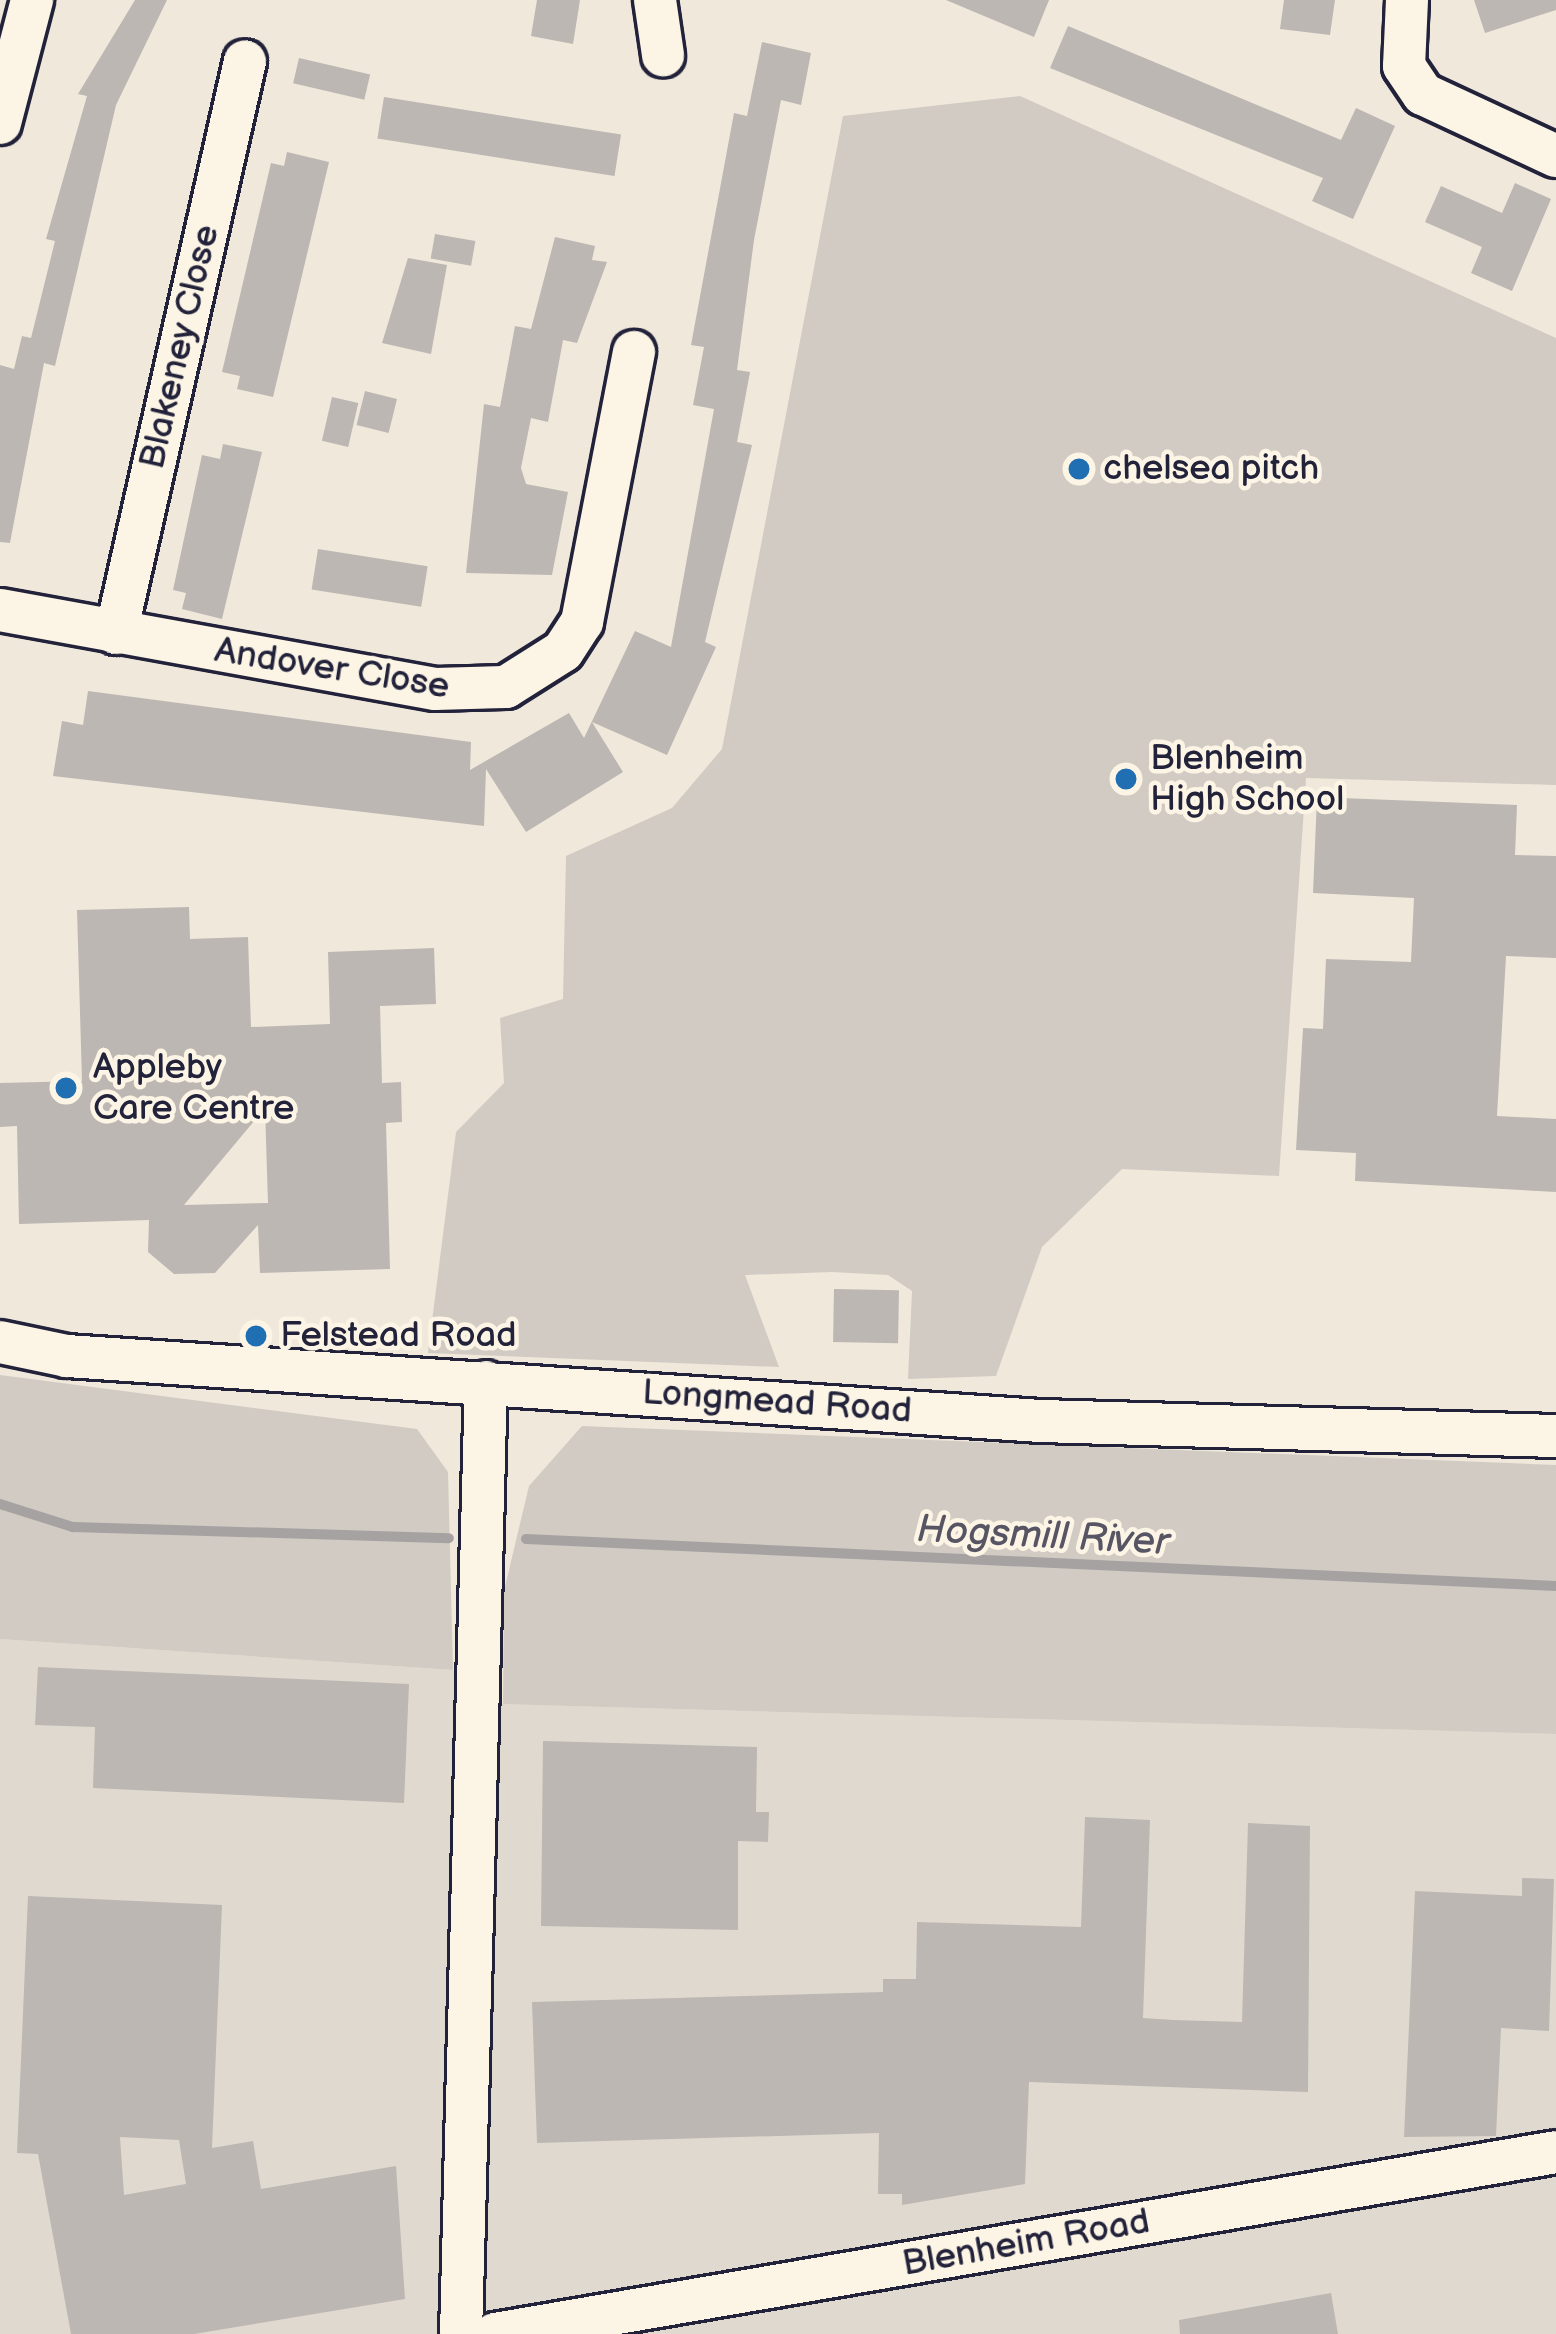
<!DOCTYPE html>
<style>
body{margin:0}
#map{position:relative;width:1556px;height:2334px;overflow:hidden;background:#efe8db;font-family:"Balsamiq Sans",sans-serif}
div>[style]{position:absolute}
.built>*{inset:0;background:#e0d9cf}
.green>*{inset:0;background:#d1cbc3}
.stream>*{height:10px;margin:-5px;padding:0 5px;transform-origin:5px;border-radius:5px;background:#a6a2a2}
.building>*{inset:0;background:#bcb7b3;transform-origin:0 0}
.roads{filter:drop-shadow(3px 0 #22223b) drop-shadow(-3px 0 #22223b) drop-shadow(0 3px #22223b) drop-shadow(0 -3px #22223b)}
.minor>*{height:42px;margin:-21px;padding:0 21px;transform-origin:21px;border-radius:21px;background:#fcf5e5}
.dots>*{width:33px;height:33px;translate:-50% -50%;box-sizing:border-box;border:6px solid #fcf5e5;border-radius:50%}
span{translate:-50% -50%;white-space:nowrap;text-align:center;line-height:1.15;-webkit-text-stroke:9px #fcf5e5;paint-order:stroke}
.street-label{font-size:36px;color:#22223b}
.poi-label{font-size:36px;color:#22223b}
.left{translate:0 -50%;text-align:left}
.water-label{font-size:39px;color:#575564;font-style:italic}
</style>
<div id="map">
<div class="built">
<i style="clip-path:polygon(0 1639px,453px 1670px,503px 1704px,1556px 1734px,1556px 2334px,0 2334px)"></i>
</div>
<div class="green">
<i style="clip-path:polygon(1020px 96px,1556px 338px,1556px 785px,1306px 778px,1279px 1176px,1122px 1169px,1042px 1247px,996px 1376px,908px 1379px,912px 1291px,888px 1275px,832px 1272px,745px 1275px,779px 1367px,428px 1353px,456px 1132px,504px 1083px,500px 1018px,563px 999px,566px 856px,672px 808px,722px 749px,843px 116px)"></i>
<i style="clip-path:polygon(0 1375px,417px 1429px,448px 1472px,453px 1670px,0 1639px)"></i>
<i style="clip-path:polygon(582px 1426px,1556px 1465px,1556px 1734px,503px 1704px,504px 1591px,529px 1486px)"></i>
</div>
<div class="stream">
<i style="left:0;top:1504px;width:77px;rotate:17.5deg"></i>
<i style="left:73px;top:1527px;width:376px;rotate:1.7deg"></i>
<i style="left:526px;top:1539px;width:1031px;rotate:2.61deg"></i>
</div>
<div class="building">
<i style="clip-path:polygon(135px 0,167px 0,116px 105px,55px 366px,44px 363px,10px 543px,0 542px,0 365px,14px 369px,22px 336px,31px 338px,55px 241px,46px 239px,87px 96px,78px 94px)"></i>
<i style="clip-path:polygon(537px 0,580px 0,573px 44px,531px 36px)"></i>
<i style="clip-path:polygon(946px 0,1049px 0,1034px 37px)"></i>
<i style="clip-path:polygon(1284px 0,1335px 0,1330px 35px,1280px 29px)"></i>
<i style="clip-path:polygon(1474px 0,1556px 0,1556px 10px,1485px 33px)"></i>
<i style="clip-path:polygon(1068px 26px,1341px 140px,1356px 108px,1395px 126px,1353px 219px,1312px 201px,1323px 178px,1050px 68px)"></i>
<i style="clip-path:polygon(762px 42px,811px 53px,801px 105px,781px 100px,754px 240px,737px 370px,750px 372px,737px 442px,752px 445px,705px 642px,716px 647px,667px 755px,592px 722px,623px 772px,526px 832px,486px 769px,484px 826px,53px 776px,62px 721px,83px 725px,88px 691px,471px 742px,470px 770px,569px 713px,584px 738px,635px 631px,671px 647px,714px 409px,693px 405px,704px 347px,691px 345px,734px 113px,747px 116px)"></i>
<i style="left:299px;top:58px;width:73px;height:26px;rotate:13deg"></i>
<i style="left:384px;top:97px;width:240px;height:42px;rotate:9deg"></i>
<i style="clip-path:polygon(287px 152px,329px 162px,273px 397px,237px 389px,240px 376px,222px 372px,271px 163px,284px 166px)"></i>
<i style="clip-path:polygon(1515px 183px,1551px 199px,1512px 291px,1471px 273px,1482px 247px,1425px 222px,1441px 186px,1502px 213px)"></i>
<i style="left:435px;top:234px;width:41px;height:25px;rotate:10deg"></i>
<i style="clip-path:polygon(555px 237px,595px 246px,592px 260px,607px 262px,577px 343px,563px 340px,548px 422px,531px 418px,521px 468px,526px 484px,568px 492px,552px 575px,466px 573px,484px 404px,500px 407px,515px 326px,531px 329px)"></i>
<i style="clip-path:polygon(408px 258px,447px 265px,431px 354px,382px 343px)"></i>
<i style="left:365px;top:391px;width:33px;height:35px;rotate:14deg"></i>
<i style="left:332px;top:397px;width:27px;height:45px;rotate:13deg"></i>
<i style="clip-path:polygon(223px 444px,262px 452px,222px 619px,182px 609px,186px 593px,173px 590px,202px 455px,220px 459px)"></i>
<i style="left:318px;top:549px;width:111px;height:41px;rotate:9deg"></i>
<i style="clip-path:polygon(1317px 797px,1517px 805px,1515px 855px,1556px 856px,1556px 958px,1506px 956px,1497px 1116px,1556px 1119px,1556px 1192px,1355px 1181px,1356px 1153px,1296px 1150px,1303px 1028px,1323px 1029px,1326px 959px,1411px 962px,1414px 898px,1313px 893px)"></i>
<i style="clip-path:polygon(evenodd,189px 907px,190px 939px,248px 937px,251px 1027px,330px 1024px,328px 952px,434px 948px,436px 1004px,380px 1006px,382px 1083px,401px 1082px,402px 1122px,386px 1123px,390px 1269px,260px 1273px,258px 1225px,215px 1273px,174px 1274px,148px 1252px,149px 1220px,19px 1224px,17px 1126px,0 1127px,0 1083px,82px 1081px,77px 910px,189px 907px,265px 1108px,268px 1203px,184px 1205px,265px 1108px)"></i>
<i style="left:834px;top:1289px;width:65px;height:53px;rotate:1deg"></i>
<i style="clip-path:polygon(38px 1667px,409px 1684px,404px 1803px,93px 1788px,95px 1727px,35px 1725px)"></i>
<i style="clip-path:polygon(543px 1741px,757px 1747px,756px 1812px,769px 1812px,768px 1842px,738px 1841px,738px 1930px,541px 1926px)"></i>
<i style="clip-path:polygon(1085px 1817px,1150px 1820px,1143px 2018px,1174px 2020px,1242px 2022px,1248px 1823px,1310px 1826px,1308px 2092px,1029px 2082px,1025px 2184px,902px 2205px,902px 2194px,878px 2194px,879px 2133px,537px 2143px,532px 2002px,883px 1992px,883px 1979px,916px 1979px,917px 1922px,1081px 1927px)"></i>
<i style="clip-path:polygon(1522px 1878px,1554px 1879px,1549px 2031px,1501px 2028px,1496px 2136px,1404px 2137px,1415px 1891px,1522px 1896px)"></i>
<i style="clip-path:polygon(evenodd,28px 1896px,222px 1905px,212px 2148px,253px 2141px,261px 2189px,396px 2166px,405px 2299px,194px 2334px,71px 2334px,38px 2154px,17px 2153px,28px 1896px,120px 2137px,179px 2140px,186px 2184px,124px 2195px,120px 2137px)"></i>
<i style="clip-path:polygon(1331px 2293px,1338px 2334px,1180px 2334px,1179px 2320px)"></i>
</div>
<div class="roads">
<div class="minor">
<i style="left:655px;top:0;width:56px;rotate:81.7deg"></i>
<i style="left:1407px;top:0;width:66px;rotate:92.6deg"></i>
<i style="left:1404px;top:66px;width:34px;rotate:56deg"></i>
<i style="left:1423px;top:94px;width:147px;rotate:25deg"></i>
<i style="left:0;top:123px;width:127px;rotate:-75.4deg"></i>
<i style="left:0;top:610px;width:442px;rotate:10.3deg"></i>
<i style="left:435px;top:689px;width:71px;rotate:-1.6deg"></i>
<i style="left:506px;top:687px;width:67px;rotate:-32.3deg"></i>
<i style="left:563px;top:651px;width:35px;rotate:-57deg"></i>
<i style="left:582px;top:622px;width:275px;rotate:-79.1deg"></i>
<i style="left:116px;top:633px;width:586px;rotate:-77.29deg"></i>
<i style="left:0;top:1342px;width:68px;rotate:11.8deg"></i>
<i style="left:67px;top:1356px;width:976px;rotate:3.82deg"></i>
<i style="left:1041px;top:1421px;width:515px;rotate:1.67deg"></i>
<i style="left:461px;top:2334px;width:952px;rotate:-88.5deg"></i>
<i style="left:495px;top:2334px;width:1076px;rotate:-9.73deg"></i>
</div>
</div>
<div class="dots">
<i style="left:1079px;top:469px;background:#1f6fb2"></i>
<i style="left:1126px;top:779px;background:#1f6fb2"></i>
<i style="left:66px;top:1088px;background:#1f6fb2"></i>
<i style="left:256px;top:1336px;background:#1f6fb2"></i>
</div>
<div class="street-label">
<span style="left:180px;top:347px;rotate:-77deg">Blakeney Close</span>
<span style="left:332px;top:669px;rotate:9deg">Andover Close</span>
<span style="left:777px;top:1402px;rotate:4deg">Longmead Road</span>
<span style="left:1026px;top:2243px;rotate:-10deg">Blenheim Road</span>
</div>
<div class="poi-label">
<span class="left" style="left:1103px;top:469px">chelsea pitch</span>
<span class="left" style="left:1150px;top:779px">Blenheim<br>High School</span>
<span class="left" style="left:93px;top:1088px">Appleby<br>Care Centre</span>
<span class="left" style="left:280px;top:1336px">Felstead Road</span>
</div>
<div class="water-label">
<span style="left:1043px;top:1537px;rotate:3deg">Hogsmill River</span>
</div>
</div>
